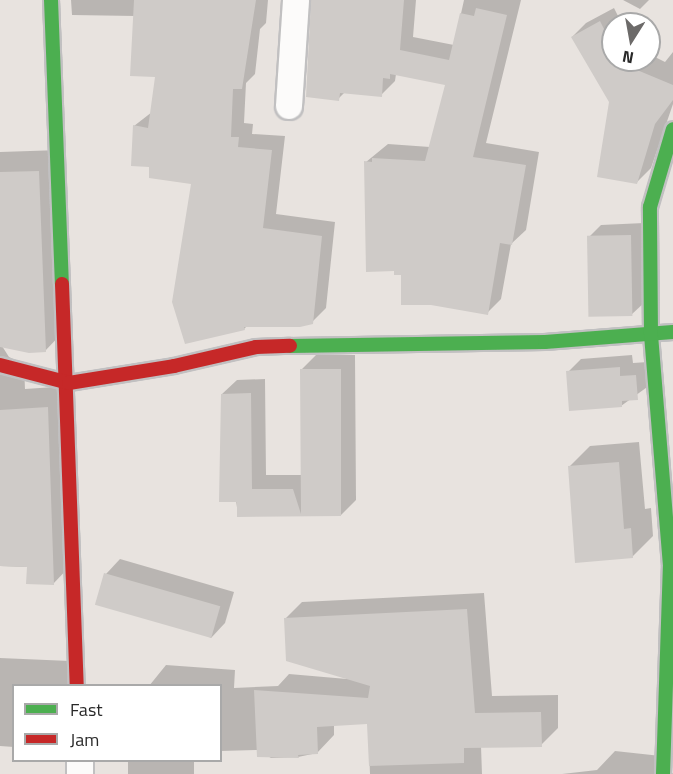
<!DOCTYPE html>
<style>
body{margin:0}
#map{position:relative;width:673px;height:774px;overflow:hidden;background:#e8e3df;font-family:"Titillium Web",sans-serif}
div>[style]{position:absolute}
.shadow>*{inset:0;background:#0003;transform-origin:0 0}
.building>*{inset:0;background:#cfcbc8;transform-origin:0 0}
.roads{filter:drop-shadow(2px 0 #c1c0c1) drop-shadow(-2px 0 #c1c0c1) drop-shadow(0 2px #c1c0c1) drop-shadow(0 -2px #c1c0c1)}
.street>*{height:26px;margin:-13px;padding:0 13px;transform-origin:13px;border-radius:13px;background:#fcfbfa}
.fast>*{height:14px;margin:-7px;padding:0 7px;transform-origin:7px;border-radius:7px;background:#4caf50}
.jam>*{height:14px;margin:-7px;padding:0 7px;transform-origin:7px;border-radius:7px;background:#c62828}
span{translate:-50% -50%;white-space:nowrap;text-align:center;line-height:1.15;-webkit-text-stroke:4.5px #fff;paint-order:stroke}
.legend{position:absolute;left:12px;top:684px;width:210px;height:78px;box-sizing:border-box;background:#fff;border:2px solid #a9a9a9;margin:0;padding:8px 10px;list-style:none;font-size:18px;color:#292929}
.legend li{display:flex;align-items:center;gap:12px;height:30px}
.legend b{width:30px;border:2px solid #a9a9a9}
.north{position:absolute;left:601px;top:12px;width:60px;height:60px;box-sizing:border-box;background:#fff;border:2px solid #a9a9a9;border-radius:50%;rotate:191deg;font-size:16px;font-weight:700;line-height:24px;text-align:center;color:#292929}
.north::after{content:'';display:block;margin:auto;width:21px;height:27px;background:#6c6a69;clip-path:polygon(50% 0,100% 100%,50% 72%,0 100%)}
</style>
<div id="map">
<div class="shadow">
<i style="clip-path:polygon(71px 0,268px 0,266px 23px,260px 29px,255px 74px,246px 83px,244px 123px,253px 124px,252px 134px,285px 136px,276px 214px,335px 222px,326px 308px,312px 322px,247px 326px,244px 329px,193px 183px,151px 165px,134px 126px,152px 112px,156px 76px,135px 16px,72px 15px)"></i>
<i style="clip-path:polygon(312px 0,416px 0,413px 37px,454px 45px,464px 0,521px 0,486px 143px,539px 152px,526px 230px,511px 244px,501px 299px,487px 313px,403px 273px,366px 162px,388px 144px,430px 147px,446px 84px,396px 74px,395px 81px,381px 95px,345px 92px,338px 99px)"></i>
<i style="clip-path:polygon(623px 0,649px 0,640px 9px)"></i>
<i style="clip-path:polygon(614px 8px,622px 24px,613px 24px,613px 60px,649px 60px,649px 54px,665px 62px,673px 52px,673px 104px,651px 168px,637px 182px,611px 102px,572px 37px,586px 23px)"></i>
<i style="clip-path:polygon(60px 150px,66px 329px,45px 351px,2px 346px,9px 357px,24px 364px,25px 389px,69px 386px,74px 562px,53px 584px,29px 567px,0 566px,0 152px)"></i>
<i style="clip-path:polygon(644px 223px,645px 302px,631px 315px,588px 238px,601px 225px)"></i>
<i style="clip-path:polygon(316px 355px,355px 355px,356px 500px,341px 515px,238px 515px,222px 394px,237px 380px,265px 379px,266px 475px,302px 475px,301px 370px)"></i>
<i style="clip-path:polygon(632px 355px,633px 363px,648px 362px,650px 385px,621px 406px,568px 372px,581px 359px)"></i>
<i style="clip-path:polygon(639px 442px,645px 509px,651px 508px,653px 536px,632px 557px,569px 467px,590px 446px)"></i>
<i style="clip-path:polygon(120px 559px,234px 592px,225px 623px,211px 638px,106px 574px)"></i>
<i style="clip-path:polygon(484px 593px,492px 696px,558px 695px,558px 728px,541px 745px,481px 746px,482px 774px,370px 774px,368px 722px,334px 725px,334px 735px,317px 753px,298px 757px,271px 758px,258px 750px,220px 751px,220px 686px,149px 686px,166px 665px,235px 670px,234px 688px,278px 686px,289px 674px,347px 679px,285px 619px,302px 602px)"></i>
<i style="clip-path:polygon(0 658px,70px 661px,69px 686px,14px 686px,14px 747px,0 746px)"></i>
<i style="clip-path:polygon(615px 751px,661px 756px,673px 774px,562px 774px,597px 770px)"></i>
<i style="left:128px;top:760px;width:66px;height:14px"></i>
</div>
<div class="building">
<i style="clip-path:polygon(134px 0,256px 0,242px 89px,233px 89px,231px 137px,239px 137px,238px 147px,272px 150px,263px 228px,322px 236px,313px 324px,300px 327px,244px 327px,245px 330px,185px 344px,172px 302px,191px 184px,149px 178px,149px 167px,131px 166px,133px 125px,148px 128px,155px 77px,130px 76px)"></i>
<i style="clip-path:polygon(311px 0,404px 0,400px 50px,449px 60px,460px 13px,474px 16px,476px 8px,507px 15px,473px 157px,526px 165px,512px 245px,500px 243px,488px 315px,431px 305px,401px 305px,401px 275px,394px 275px,394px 271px,366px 272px,364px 161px,372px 162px,372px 158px,425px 161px,445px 85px,390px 74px,390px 79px,383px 78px,382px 97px,340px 93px,339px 101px,306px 97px)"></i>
<i style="clip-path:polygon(600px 21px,613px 47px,613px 60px,673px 85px,673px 100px,655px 124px,637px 184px,597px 177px,609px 102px,571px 37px)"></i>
<i style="clip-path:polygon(39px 171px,46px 352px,29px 353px,0 347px,0 172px)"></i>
<i style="left:631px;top:235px;width:81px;height:44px;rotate:89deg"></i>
<i style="clip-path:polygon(620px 367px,620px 376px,636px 375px,638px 400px,622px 401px,622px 407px,569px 411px,566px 371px)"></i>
<i style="clip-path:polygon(300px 369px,341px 369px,341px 516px,237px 517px,237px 502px,219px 502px,221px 394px,251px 393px,252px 489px,293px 489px,301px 514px)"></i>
<i style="clip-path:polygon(48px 407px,54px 585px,26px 584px,27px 567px,0 566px,0 410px)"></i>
<i style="clip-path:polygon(619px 462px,624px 529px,631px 528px,633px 558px,575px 563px,568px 466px)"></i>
<i style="left:104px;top:573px;width:121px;height:33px;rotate:16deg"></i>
<i style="clip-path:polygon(467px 609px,475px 713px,541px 712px,542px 747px,464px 748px,464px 763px,369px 766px,367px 724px,317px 727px,318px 754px,298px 755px,299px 758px,257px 757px,254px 690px,368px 698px,370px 686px,286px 661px,284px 618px)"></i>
</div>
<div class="roads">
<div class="street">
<i style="left:289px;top:106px;width:106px;rotate:-86.2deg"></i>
<i style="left:80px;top:760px;width:14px;rotate:90deg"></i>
</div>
<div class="fast">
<i style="left:51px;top:0;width:284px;rotate:87.8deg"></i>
<i style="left:290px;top:346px;width:255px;rotate:-0.9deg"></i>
<i style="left:545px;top:342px;width:128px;rotate:-4.5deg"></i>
<i style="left:663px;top:774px;width:208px;rotate:-88.1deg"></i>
<i style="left:670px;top:566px;width:233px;rotate:-94.7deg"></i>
<i style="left:651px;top:334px;width:127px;rotate:-90.5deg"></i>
<i style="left:650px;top:207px;width:81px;rotate:-73.6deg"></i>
</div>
<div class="jam">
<i style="left:62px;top:284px;width:402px;rotate:87.9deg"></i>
<i style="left:0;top:365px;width:71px;rotate:14.6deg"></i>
<i style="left:69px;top:383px;width:106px;rotate:-9.2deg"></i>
<i style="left:174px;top:366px;width:84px;rotate:-13deg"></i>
<i style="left:256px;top:347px;width:34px;rotate:-2deg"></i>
</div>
</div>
<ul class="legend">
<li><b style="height:8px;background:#4caf50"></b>Fast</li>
<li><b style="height:8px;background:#c62828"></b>Jam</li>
</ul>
<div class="north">N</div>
</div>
